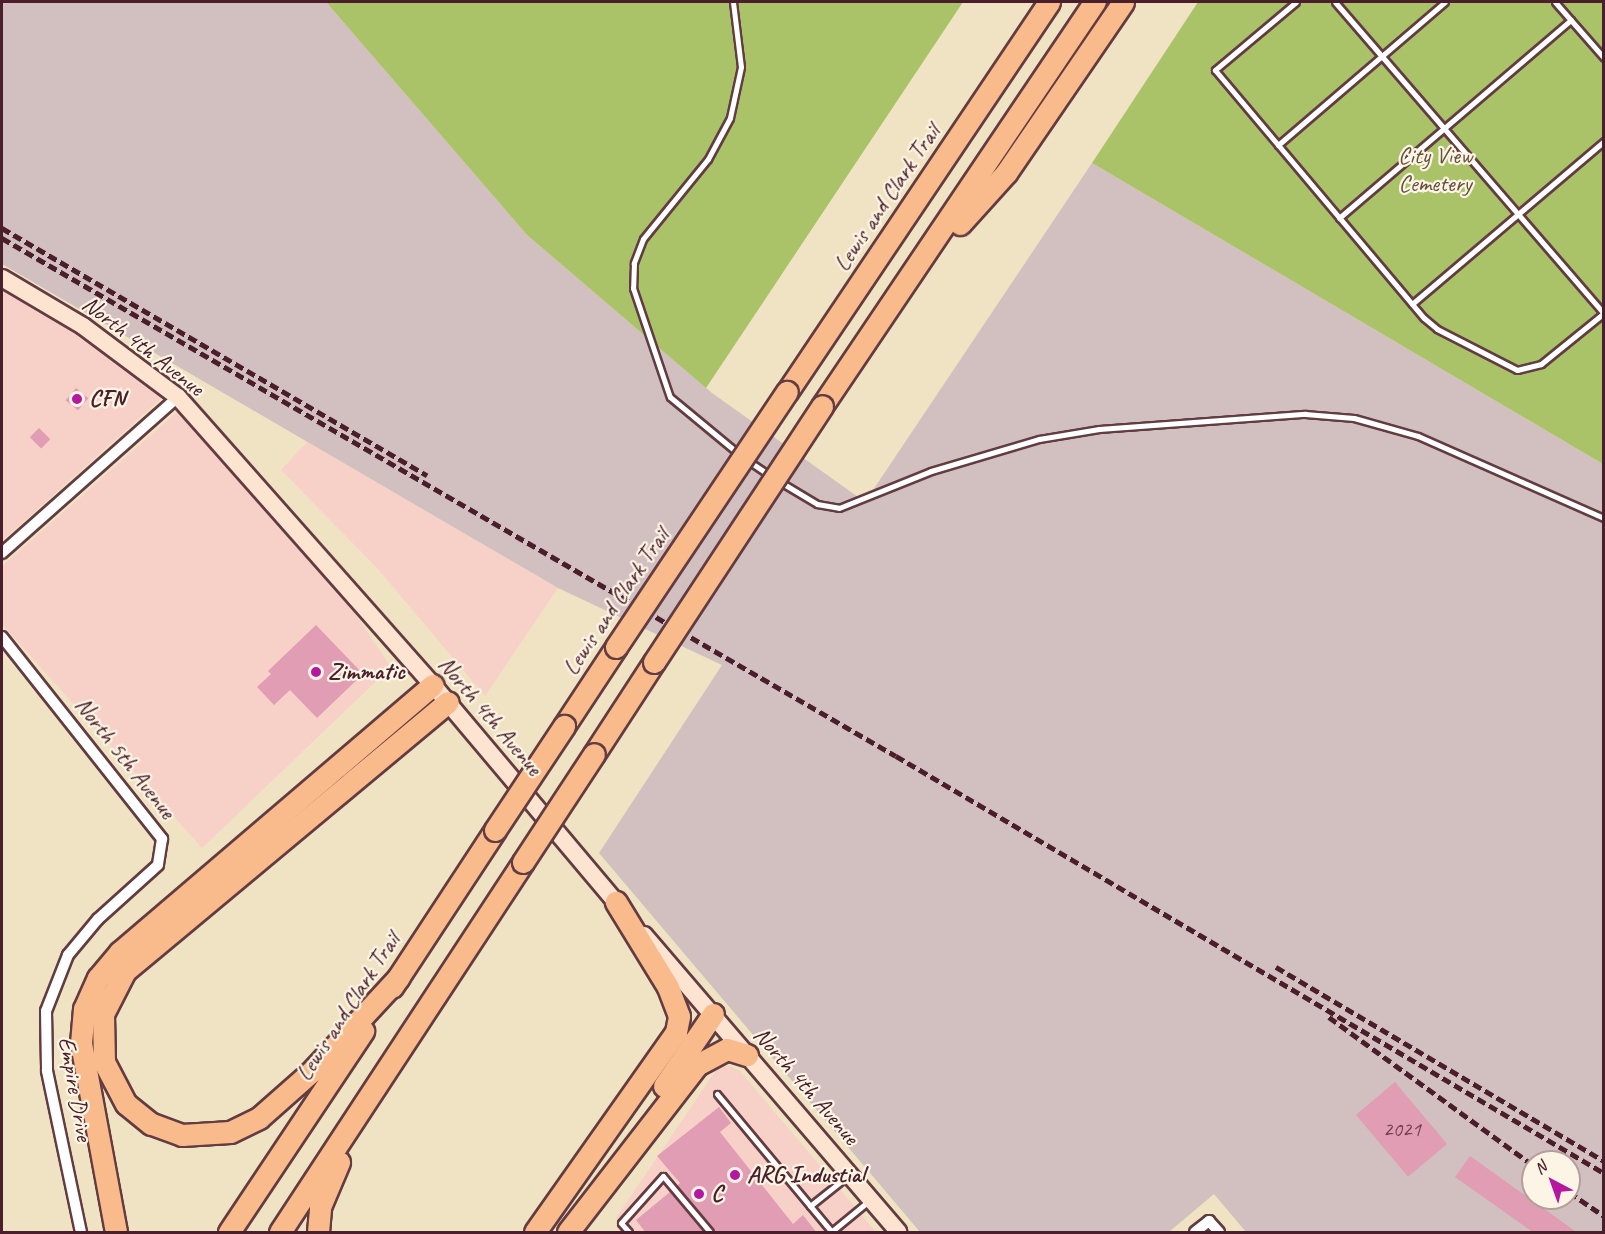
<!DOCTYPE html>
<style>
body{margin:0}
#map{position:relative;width:1605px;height:1234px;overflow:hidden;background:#f0e3c3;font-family:Caveat,sans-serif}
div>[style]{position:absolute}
.built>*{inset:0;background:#f7d1c7}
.industrial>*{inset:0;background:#d2bfc0}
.green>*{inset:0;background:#abc368}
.building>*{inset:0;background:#e09db4;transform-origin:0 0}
.roads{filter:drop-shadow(2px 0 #633c42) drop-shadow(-2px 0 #633c42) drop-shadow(0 2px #633c42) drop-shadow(0 -2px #633c42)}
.service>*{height:5px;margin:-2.5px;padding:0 2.5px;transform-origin:2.5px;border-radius:2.5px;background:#fff}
.minor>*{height:10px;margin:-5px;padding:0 5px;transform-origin:5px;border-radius:5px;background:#fff}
.secondary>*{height:16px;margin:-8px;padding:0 8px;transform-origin:8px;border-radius:8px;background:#fde4d1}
.motorway>*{height:21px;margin:-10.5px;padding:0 10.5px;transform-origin:10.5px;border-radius:10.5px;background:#fabb8c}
.rail>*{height:4.5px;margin-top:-2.25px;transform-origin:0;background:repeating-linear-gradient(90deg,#4a1f2b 0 9px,transparent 0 13.5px)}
.bridges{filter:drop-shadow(2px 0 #633c42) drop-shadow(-2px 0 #633c42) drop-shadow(0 2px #633c42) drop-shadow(0 -2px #633c42)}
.motorway-bridge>*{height:21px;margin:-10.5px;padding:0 10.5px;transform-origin:10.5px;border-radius:10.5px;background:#fabb8c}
.dots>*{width:16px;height:16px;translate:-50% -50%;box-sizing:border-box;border:3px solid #fcf5e5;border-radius:50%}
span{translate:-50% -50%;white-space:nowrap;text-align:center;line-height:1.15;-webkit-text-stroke:4.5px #fcf5e5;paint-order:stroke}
.number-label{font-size:21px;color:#703e4d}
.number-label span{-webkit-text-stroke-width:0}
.park-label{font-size:24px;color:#67503d}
.street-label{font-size:24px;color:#4a1f2b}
.poi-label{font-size:24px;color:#4a1f2b;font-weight:700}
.left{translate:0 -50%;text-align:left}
.frame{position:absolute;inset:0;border:3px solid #4a1f2b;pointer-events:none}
.north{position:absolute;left:1521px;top:1150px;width:60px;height:60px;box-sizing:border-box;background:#fcf5e5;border:2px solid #b59f9b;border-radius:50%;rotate:319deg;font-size:16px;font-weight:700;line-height:24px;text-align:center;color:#4a1f2b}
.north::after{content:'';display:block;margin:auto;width:21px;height:27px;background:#b5179e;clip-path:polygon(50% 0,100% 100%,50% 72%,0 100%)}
</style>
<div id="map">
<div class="built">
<i style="clip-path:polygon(2px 287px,83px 335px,164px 396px,2px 541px)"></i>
<i style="clip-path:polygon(178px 411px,347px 602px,391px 667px,202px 848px,2px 624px,2px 566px)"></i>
<i style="clip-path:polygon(307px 442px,558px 588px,485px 696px,377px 568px,281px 470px)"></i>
<i style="clip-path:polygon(729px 1066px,740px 1071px,876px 1232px,628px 1232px,616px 1218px,718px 1067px)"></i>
</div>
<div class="industrial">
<i style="clip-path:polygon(evenodd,2px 2px,326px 2px,527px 235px,712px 393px,865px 502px,1092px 163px,1603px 464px,1603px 1232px,1246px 1232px,1214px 1194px,1169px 1232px,920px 1232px,599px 853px,722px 665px,558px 588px,2px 264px,2px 2px,1533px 1162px,1569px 1162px,1569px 1198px,1533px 1198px,1533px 1162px)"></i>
</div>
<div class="green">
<i style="clip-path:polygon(326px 2px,963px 2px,706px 388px,527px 235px)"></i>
<i style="clip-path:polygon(1198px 2px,1603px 2px,1603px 464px,1092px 163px)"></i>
</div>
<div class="building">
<i style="left:76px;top:388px;width:16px;height:16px;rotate:40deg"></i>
<i style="left:39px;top:428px;width:16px;height:13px;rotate:45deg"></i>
<i style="clip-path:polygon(316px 625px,363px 674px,317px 718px,290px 690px,274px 705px,257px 687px,271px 674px,268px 671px)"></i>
<i style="left:1395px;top:1082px;width:81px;height:51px;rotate:50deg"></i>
<i style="clip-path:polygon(719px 1107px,731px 1123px,720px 1132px,793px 1224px,803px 1215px,817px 1233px,715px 1233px,677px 1186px,680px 1183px,657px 1156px)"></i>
<i style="clip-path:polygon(1470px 1156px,1578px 1233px,1534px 1233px,1455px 1177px)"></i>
<i style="clip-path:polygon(670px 1192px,704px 1233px,646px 1233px,636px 1220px)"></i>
</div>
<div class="roads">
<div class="service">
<i style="left:733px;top:2px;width:65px;rotate:83deg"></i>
<i style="left:741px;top:67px;width:52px;rotate:102.2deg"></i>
<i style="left:730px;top:118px;width:47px;rotate:118.2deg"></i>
<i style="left:708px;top:159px;width:103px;rotate:129.1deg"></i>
<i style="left:643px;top:239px;width:26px;rotate:111deg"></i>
<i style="left:634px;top:263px;width:25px;rotate:92deg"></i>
<i style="left:633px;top:288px;width:115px;rotate:71.3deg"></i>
<i style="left:670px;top:397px;width:91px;rotate:39.6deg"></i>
<i style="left:1296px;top:2px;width:106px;rotate:140deg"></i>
<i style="left:1215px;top:70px;width:324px;rotate:49.9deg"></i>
<i style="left:1424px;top:318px;width:17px;rotate:40deg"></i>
<i style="left:1437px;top:329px;width:90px;rotate:27.1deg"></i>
<i style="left:1517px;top:370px;width:25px;rotate:-14deg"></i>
<i style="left:1541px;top:364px;width:81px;rotate:-39deg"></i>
<i style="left:1335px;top:2px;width:411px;rotate:49.2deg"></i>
<i style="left:1555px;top:2px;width:74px;rotate:48.8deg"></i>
<i style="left:1278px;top:145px;width:220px;rotate:-40.6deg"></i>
<i style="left:1339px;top:218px;width:305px;rotate:-40.5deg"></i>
<i style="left:1412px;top:304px;width:252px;rotate:-40.3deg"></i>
<i style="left:747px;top:460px;width:27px;rotate:34deg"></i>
<i style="left:777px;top:480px;width:47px;rotate:31deg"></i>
<i style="left:817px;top:504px;width:22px;rotate:10deg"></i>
<i style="left:839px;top:508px;width:99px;rotate:-21.9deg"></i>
<i style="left:931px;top:471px;width:113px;rotate:-16.5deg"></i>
<i style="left:1039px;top:439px;width:61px;rotate:-9.5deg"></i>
<i style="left:1099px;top:429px;width:207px;rotate:-4.2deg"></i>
<i style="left:1305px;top:414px;width:49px;rotate:4.7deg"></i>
<i style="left:1354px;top:418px;width:66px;rotate:15.7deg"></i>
<i style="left:1418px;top:436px;width:203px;rotate:23.8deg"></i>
<i style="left:717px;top:1094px;width:180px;rotate:50.2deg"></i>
<i style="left:810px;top:1206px;width:50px;rotate:-38.5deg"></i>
<i style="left:629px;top:1232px;width:12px;rotate:-132deg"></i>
<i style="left:621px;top:1223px;width:63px;rotate:-48.2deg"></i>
<i style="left:663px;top:1176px;width:73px;rotate:50deg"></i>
<i style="left:831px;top:1232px;width:50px;rotate:-39.4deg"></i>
</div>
<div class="minor">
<i style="left:2px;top:553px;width:235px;rotate:-41.6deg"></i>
<i style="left:2px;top:637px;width:258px;rotate:51.6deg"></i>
<i style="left:162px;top:839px;width:26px;rotate:99deg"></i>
<i style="left:158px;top:865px;width:81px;rotate:138deg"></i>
<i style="left:98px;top:919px;width:47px;rotate:129.8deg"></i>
<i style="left:68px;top:955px;width:60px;rotate:111.4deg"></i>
<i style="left:46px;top:1011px;width:60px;rotate:89deg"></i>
<i style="left:47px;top:1071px;width:165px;rotate:78.1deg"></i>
<i style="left:1195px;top:1232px;width:18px;rotate:-38deg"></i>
<i style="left:1209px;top:1221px;width:15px;rotate:48deg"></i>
</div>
<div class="secondary">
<i style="left:2px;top:278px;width:94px;rotate:30.7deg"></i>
<i style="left:83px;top:326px;width:119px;rotate:36.8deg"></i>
<i style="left:178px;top:397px;width:385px;rotate:48.5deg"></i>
<i style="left:433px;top:685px;width:295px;rotate:49.9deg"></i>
<i style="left:644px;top:935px;width:391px;rotate:49.4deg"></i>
</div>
<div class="motorway">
<i style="left:960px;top:224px;width:69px;rotate:-48deg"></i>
<i style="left:1006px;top:173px;width:207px;rotate:-55.6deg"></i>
<i style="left:787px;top:392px;width:470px;rotate:-56.1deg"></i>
<i style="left:822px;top:406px;width:488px;rotate:-56deg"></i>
<i style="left:564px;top:726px;width:95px;rotate:-56.6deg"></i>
<i style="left:594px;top:754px;width:110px;rotate:-56.9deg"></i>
<i style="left:399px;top:977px;width:129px;rotate:132.8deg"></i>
<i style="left:311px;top:1072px;width:69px;rotate:138.5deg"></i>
<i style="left:259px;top:1118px;width:32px;rotate:154deg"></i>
<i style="left:230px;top:1132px;width:48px;rotate:176.4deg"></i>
<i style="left:182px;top:1135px;width:33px;rotate:-160deg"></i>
<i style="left:151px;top:1124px;width:32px;rotate:-141deg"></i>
<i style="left:126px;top:1104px;width:47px;rotate:-117.6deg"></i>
<i style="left:104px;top:1062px;width:48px;rotate:-91.2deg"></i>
<i style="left:103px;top:1014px;width:48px;rotate:-62.9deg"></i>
<i style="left:125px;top:971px;width:420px;rotate:-39.8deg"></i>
<i style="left:392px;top:987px;width:188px;rotate:-56.7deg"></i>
<i style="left:664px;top:1086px;width:87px;rotate:-55.8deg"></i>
<i style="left:116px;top:1232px;width:192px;rotate:-100.5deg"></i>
<i style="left:81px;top:1043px;width:34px;rotate:-85deg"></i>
<i style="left:84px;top:1009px;width:34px;rotate:-66deg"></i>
<i style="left:98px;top:978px;width:34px;rotate:-50deg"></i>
<i style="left:120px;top:952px;width:411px;rotate:-40.5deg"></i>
<i style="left:229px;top:1232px;width:242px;rotate:-56.3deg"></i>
<i style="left:280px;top:1232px;width:443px;rotate:-56.7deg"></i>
<i style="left:318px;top:1232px;width:25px;rotate:-85deg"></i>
<i style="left:320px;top:1207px;width:49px;rotate:-67.1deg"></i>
<i style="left:535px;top:1232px;width:245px;rotate:-54.8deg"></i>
<i style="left:676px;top:1032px;width:16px;rotate:-79deg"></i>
<i style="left:679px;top:1016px;width:31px;rotate:-111deg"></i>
<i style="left:668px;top:987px;width:100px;rotate:-121.5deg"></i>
<i style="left:568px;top:1232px;width:211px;rotate:-52.3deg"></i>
<i style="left:697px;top:1065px;width:34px;rotate:-28deg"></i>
<i style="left:727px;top:1049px;width:21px;rotate:17deg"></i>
</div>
</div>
<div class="rail">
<i style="left:2px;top:228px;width:492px;rotate:30.2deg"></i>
<i style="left:2px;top:238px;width:1033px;rotate:30.09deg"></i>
<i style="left:896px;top:756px;width:822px;rotate:30.5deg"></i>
<i style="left:1276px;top:967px;width:381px;rotate:30.6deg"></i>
<i style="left:1329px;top:1017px;width:252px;rotate:36deg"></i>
<i style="left:1569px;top:1192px;width:42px;rotate:34.4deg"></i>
</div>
<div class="bridges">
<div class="motorway-bridge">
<i style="left:616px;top:647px;width:307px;rotate:-56.2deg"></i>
<i style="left:654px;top:662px;width:306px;rotate:-56.7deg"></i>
<i style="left:495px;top:830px;width:125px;rotate:-56.4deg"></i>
<i style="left:523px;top:862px;width:129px;rotate:-56.7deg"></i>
</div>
</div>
<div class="dots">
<i style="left:77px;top:399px;background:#b5179e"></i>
<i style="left:316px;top:672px;background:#b5179e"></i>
<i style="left:735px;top:1175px;background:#b5179e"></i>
<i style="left:699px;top:1194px;background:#b5179e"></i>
</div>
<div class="number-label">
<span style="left:1402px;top:1129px">2021</span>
</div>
<div class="park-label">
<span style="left:1435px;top:170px">City View<br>Cemetery</span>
</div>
<div class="street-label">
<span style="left:887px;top:198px;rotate:-56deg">Lewis and Clark Trail</span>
<span style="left:143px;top:346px;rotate:38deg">North 4th Avenue</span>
<span style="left:616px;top:602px;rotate:-56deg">Lewis and Clark Trail</span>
<span style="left:490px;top:716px;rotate:50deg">North 4th Avenue</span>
<span style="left:125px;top:758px;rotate:52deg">North 5th Avenue</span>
<span style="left:348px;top:1007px;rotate:-57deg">Lewis and Clark Trail</span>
<span style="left:806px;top:1086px;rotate:49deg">North 4th Avenue</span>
<span style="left:75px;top:1089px;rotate:80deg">Empire Drive</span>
</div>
<div class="poi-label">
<span class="left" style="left:89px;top:399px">CFN</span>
<span class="left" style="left:328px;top:672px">Zimmatic</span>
<span class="left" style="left:747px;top:1175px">ARG Industial</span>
<span class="left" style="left:711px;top:1194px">C</span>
</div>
<div class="frame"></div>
<div class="north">N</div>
</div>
